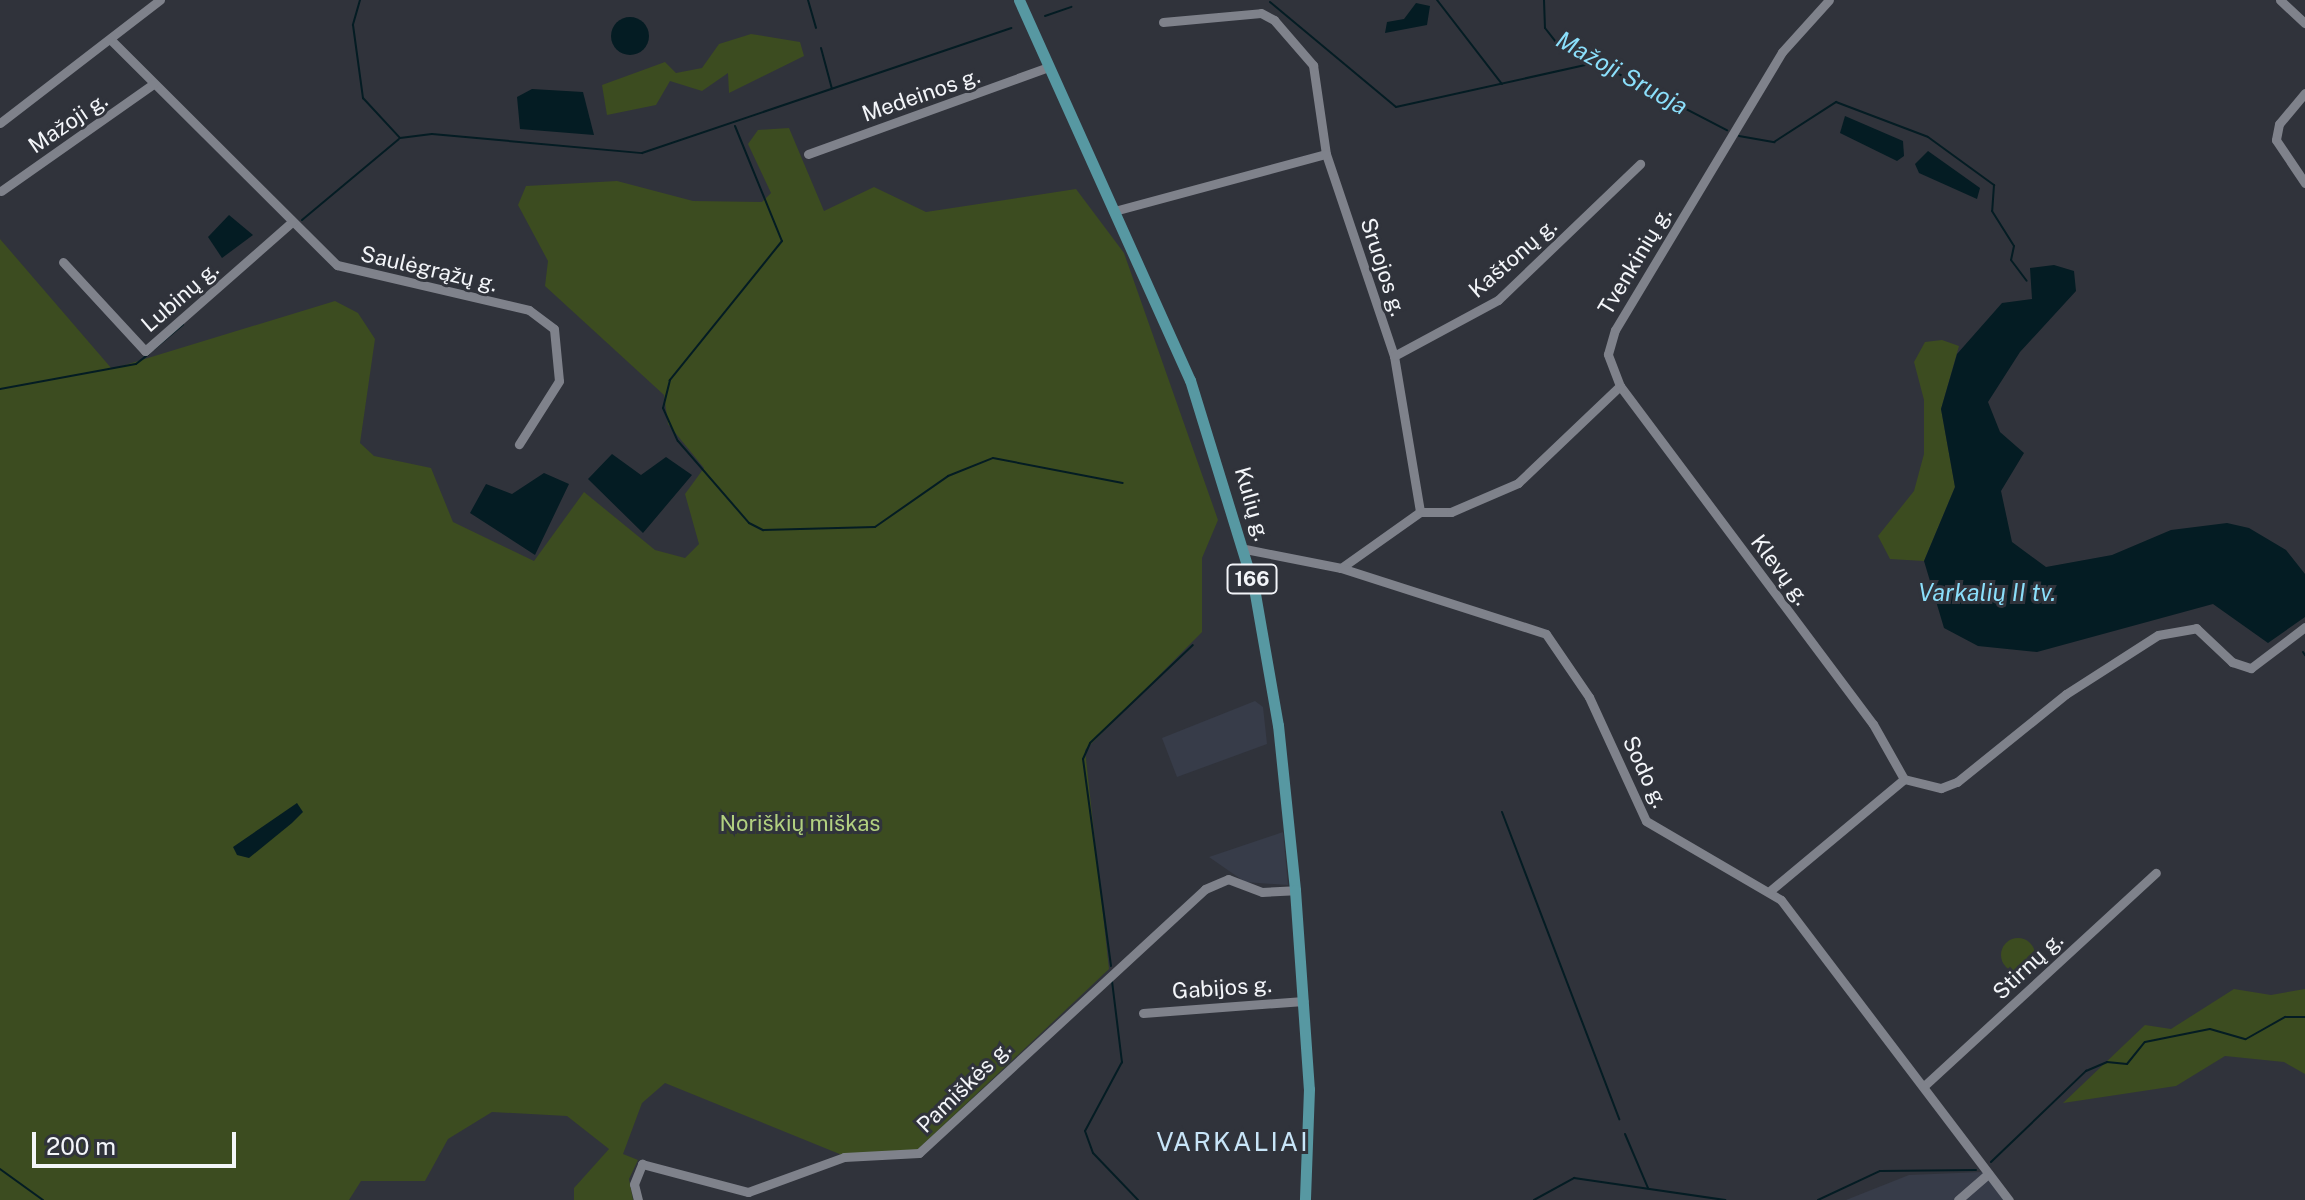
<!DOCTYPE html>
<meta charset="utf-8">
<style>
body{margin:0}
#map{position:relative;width:2305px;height:1200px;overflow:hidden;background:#30333b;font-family:"Public Sans",sans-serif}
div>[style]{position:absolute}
.built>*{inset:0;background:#373c49}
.green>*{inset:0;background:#3c4c20}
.round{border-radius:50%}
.water>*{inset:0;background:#041c23}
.stream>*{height:2px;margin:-1px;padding:0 1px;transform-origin:1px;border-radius:1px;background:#041c23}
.minor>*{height:9px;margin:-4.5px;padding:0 4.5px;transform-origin:4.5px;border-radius:4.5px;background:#7f828b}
.major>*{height:11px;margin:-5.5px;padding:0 5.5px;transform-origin:5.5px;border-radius:5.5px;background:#5798a2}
span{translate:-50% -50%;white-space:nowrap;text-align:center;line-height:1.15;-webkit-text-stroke:6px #30333b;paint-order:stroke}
.shield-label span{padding:2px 6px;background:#30333b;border:2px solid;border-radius:6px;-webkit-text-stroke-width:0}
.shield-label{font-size:20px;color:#f3f5f9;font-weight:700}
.street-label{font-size:22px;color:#f3f5f9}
.park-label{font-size:22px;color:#b2d180}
.water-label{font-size:24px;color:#8bdffb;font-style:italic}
.quarter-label{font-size:26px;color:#c8e5f8;letter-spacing:2px}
.scale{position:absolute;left:32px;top:1132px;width:204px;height:36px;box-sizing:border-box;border:4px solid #f3f5f9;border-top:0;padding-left:10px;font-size:24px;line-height:28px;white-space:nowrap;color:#f3f5f9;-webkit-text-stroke:6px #30333b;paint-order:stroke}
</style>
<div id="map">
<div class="built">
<i style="clip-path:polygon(1255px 701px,1263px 707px,1267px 744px,1177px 777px,1162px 738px)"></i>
<i style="clip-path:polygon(1283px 832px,1288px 885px,1245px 882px,1209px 857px)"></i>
<i style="clip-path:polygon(1982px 1172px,2005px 1200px,1846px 1200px,1909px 1175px)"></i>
</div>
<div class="green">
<i style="clip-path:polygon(751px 34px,800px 42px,804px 56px,729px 93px,728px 73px,702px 91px,670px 81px,656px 105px,607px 115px,602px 85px,665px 62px,676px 73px,702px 68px,719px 44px)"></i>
<i style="clip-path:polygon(789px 128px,824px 211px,874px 187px,926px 212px,1076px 189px,1124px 253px,1218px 520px,1202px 558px,1202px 632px,1085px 750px,1109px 969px,915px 1152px,842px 1155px,665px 1083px,642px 1103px,623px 1154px,638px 1160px,629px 1179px,633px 1200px,574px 1200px,574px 1188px,609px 1149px,567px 1116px,492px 1112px,448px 1139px,425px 1181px,361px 1181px,349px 1200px,0 1200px,0 239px,112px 369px,335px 301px,358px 313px,375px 339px,360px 443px,374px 456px,431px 468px,453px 522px,534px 561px,584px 492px,655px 550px,685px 558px,699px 544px,685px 494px,704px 468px,668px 424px,664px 395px,545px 286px,548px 261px,518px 205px,526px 186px,617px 181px,693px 201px,762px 202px,771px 193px,748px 144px,758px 130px)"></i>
<i style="clip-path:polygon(1942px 340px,1959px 346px,1941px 409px,1955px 487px,1924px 561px,1890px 559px,1878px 536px,1914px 491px,1924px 454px,1924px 400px,1914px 362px,1925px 342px)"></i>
<i class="round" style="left:2001px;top:938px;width:34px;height:34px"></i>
<i style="clip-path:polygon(2234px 989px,2271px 995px,2305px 989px,2305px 1074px,2284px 1062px,2225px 1056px,2176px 1086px,2063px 1103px,2145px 1025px,2171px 1029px)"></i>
</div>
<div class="water">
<i style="clip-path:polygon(1416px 3px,1430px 6px,1427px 25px,1385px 33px,1387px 22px,1404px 19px)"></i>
<i class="round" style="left:611px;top:17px;width:38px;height:38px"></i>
<i style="clip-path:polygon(532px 89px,583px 92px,594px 135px,520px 129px,517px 97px)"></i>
<i style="clip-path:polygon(1845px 116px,1903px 141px,1904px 156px,1897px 161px,1840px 133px)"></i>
<i style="clip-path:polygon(1928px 151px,1980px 188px,1977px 199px,1919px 173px,1915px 164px)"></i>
<i style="clip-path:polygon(229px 215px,253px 235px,222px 258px,208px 237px)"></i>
<i style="clip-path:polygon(2054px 265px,2074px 271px,2076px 291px,2020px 352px,1988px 402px,2000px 432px,2024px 453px,2001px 491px,2012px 542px,2046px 567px,2112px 555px,2171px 530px,2227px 523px,2249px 528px,2286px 550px,2305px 574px,2305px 617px,2268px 643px,2213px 604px,2037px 652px,1978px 646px,1944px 628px,1924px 561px,1955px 487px,1941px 409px,1957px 354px,2002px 303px,2032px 299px,2030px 268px)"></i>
<i style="clip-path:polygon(612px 454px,641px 475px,666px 457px,692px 475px,643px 533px,588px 479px)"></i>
<i style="clip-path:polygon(544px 473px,569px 484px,535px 555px,470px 513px,486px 484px,512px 494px)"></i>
<i style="clip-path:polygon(297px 803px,303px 812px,292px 823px,249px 858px,237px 855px,233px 847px)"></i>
</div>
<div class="stream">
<i style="left:360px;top:0;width:26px;rotate:106deg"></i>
<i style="left:353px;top:25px;width:74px;rotate:82.2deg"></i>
<i style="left:363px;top:98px;width:54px;rotate:47.2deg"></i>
<i style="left:400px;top:138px;width:32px;rotate:-7deg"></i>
<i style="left:432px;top:134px;width:211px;rotate:5.2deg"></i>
<i style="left:642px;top:153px;width:390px;rotate:-18.7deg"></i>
<i style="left:808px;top:0;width:29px;rotate:74deg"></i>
<i style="left:1437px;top:0;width:106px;rotate:52.3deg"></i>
<i style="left:1544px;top:0;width:28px;rotate:88deg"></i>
<i style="left:1545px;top:28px;width:16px;rotate:52deg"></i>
<i style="left:1555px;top:41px;width:194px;rotate:27.4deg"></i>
<i style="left:1270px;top:2px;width:164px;rotate:39.8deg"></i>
<i style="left:1396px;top:107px;width:203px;rotate:-12.5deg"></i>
<i style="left:1045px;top:16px;width:28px;rotate:-19deg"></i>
<i style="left:821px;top:48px;width:42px;rotate:75deg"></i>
<i style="left:735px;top:126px;width:124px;rotate:67.8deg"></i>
<i style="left:782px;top:241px;width:179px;rotate:128.9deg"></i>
<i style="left:670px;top:380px;width:29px;rotate:104deg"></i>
<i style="left:663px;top:408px;width:36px;rotate:66deg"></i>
<i style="left:678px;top:441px;width:108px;rotate:49.1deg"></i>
<i style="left:749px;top:523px;width:16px;rotate:27deg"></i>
<i style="left:763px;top:530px;width:112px;rotate:-1.5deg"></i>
<i style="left:875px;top:527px;width:89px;rotate:-34.9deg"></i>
<i style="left:948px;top:476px;width:48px;rotate:-21.8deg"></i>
<i style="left:993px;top:458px;width:132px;rotate:10.9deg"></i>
<i style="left:1739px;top:136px;width:36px;rotate:10deg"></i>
<i style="left:1774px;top:142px;width:74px;rotate:-32.8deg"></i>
<i style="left:1836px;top:102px;width:98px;rotate:20.8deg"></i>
<i style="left:1928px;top:137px;width:82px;rotate:36deg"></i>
<i style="left:1994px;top:185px;width:26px;rotate:94deg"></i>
<i style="left:1992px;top:211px;width:41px;rotate:57.8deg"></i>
<i style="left:2014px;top:246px;width:14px;rotate:102deg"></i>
<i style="left:2011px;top:260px;width:26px;rotate:53deg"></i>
<i style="left:302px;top:220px;width:126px;rotate:-39.9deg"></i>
<i style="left:154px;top:349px;width:38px;rotate:-40deg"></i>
<i style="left:0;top:389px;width:138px;rotate:-10.4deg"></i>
<i style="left:136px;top:364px;width:16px;rotate:-38deg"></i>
<i style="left:2303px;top:652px;width:4px;rotate:56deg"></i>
<i style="left:1502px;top:812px;width:329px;rotate:69.1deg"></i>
<i style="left:1111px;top:966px;width:209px;rotate:-97.7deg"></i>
<i style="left:1083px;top:759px;width:17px;rotate:-66deg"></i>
<i style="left:1090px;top:743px;width:142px;rotate:-43.6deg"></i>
<i style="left:1112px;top:981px;width:82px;rotate:83deg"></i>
<i style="left:1122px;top:1062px;width:78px;rotate:118.2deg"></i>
<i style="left:1085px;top:1131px;width:23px;rotate:70deg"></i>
<i style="left:1093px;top:1153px;width:65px;rotate:46.2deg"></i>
<i style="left:1625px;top:1134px;width:59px;rotate:66.9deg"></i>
<i style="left:1991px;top:1162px;width:132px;rotate:-43.8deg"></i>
<i style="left:2086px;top:1071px;width:23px;rotate:-23deg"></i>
<i style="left:2107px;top:1062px;width:20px;rotate:6deg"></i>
<i style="left:2127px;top:1064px;width:28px;rotate:-51deg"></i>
<i style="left:2145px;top:1042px;width:66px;rotate:-11.3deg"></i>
<i style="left:2210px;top:1029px;width:37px;rotate:16deg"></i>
<i style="left:2246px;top:1039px;width:45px;rotate:-29.4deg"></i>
<i style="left:2285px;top:1017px;width:20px"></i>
<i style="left:0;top:1169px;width:53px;rotate:35.8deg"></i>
<i style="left:1534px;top:1200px;width:46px;rotate:-28.8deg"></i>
<i style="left:1574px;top:1178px;width:153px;rotate:8.3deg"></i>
<i style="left:1818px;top:1200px;width:68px;rotate:-25.1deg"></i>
<i style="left:1880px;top:1171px;width:96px;rotate:-0.6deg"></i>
</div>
<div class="minor">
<i style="left:2280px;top:0;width:34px;rotate:43deg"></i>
<i style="left:1163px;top:22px;width:98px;rotate:-5.2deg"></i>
<i style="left:1261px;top:13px;width:15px;rotate:28deg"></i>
<i style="left:1274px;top:20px;width:60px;rotate:49.1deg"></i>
<i style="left:1313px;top:65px;width:90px;rotate:81.7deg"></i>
<i style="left:111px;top:40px;width:319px;rotate:44.9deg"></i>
<i style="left:337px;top:265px;width:197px;rotate:13.2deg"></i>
<i style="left:529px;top:310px;width:31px;rotate:37deg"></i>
<i style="left:554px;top:329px;width:52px;rotate:84.5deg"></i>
<i style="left:559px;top:381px;width:75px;rotate:122.4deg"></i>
<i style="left:2305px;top:93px;width:40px;rotate:130deg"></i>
<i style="left:2279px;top:124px;width:16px;rotate:101deg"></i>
<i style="left:2276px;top:140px;width:52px;rotate:56deg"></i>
<i style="left:0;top:123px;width:202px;rotate:-37.6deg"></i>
<i style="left:808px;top:154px;width:252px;rotate:-19.9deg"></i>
<i style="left:1px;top:191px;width:186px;rotate:-35.1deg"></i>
<i style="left:1118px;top:210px;width:215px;rotate:-15.1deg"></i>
<i style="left:1326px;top:154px;width:213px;rotate:71.4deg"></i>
<i style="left:1394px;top:356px;width:158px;rotate:80.5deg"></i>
<i style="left:1420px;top:512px;width:97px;rotate:144.7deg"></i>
<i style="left:63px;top:262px;width:121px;rotate:47.3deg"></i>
<i style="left:145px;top:351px;width:196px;rotate:-41.3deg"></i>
<i style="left:1394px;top:356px;width:118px;rotate:-28.3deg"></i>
<i style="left:1498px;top:300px;width:197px;rotate:-43.8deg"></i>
<i style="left:1620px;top:386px;width:422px;rotate:53.2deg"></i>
<i style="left:1873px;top:724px;width:63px;rotate:60.6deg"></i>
<i style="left:1420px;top:512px;width:31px"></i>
<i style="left:1451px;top:512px;width:73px;rotate:-23.4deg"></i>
<i style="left:1518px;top:483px;width:141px;rotate:-43.6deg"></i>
<i style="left:1620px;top:386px;width:34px;rotate:-111deg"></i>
<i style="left:1608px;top:354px;width:25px;rotate:-74deg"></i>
<i style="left:1615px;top:330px;width:324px;rotate:-59deg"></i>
<i style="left:1782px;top:52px;width:70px;rotate:-47.9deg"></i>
<i style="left:1245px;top:549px;width:98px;rotate:11.2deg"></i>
<i style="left:1341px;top:568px;width:215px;rotate:17.8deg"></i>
<i style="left:1546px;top:634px;width:76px;rotate:55.7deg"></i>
<i style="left:1589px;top:697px;width:136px;rotate:65.3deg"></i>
<i style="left:1646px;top:821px;width:156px;rotate:30.3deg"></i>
<i style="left:1781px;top:900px;width:377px;rotate:52.8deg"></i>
<i style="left:1904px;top:779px;width:38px;rotate:14deg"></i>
<i style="left:1941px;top:788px;width:17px;rotate:-21deg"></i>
<i style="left:1957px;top:782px;width:140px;rotate:-38.9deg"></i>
<i style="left:2066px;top:694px;width:109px;rotate:-32.7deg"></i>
<i style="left:2158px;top:635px;width:39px;rotate:-10deg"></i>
<i style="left:2196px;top:628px;width:50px;rotate:43.4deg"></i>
<i style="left:2232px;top:662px;width:20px;rotate:18deg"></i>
<i style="left:2251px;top:668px;width:68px;rotate:-37.2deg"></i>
<i style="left:1771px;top:890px;width:173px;rotate:-39.8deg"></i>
<i style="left:1143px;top:1013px;width:161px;rotate:-4.3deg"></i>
<i style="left:1924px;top:1086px;width:315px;rotate:-42.6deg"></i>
<i style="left:638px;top:1200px;width:16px;rotate:-104deg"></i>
<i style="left:634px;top:1184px;width:22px;rotate:-68deg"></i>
<i style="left:642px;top:1164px;width:110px;rotate:14.8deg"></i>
<i style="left:748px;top:1192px;width:102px;rotate:-20deg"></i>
<i style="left:844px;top:1157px;width:75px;rotate:-3.1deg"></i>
<i style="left:919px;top:1153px;width:389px;rotate:-42.7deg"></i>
<i style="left:1205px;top:889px;width:25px;rotate:-23deg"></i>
<i style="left:1228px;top:879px;width:36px;rotate:21deg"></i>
<i style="left:1262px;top:892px;width:33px;rotate:-3deg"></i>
<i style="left:1958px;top:1200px;width:40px;rotate:-41deg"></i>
</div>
<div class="major">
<i style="left:1019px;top:0;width:417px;rotate:65.8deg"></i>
<i style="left:1190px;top:380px;width:218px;rotate:72.9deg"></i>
<i style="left:1254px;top:588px;width:139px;rotate:80.1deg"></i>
<i style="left:1278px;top:725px;width:166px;rotate:84.1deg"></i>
<i style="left:1295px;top:890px;width:199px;rotate:86deg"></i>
<i style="left:1309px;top:1089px;width:111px;rotate:92.1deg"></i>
</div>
<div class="shield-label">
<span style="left:1252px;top:579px">166</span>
</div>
<div class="street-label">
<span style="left:921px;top:95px;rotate:-19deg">Medeinos g.</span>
<span style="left:68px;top:123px;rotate:-34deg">Mažoji g.</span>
<span style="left:1513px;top:258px;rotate:-41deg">Kaštonų g.</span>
<span style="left:1635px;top:261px;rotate:-59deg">Tvenkinių g.</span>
<span style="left:1383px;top:267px;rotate:72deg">Sruojos g.</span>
<span style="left:429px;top:269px;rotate:13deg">Saulėgrąžų g.</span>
<span style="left:180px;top:297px;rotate:-41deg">Lubinų g.</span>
<span style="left:1252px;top:504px;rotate:74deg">Kulių g.</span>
<span style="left:1780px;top:570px;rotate:53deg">Klevų g.</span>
<span style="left:1645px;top:772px;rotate:65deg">Sodo g.</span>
<span style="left:2028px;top:966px;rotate:-43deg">Stirnų g.</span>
<span style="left:1222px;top:988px;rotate:-4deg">Gabijos g.</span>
<span style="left:964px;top:1087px;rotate:-44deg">Pamiškės g.</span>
</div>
<div class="park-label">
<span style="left:800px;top:824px">Noriškių miškas</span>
</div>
<div class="water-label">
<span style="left:1622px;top:73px;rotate:29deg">Mažoji Sruoja</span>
<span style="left:1987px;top:593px">Varkalių II tv.</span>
</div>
<div class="quarter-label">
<span style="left:1233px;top:1142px">VARKALIAI</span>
</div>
<div class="scale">200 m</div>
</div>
